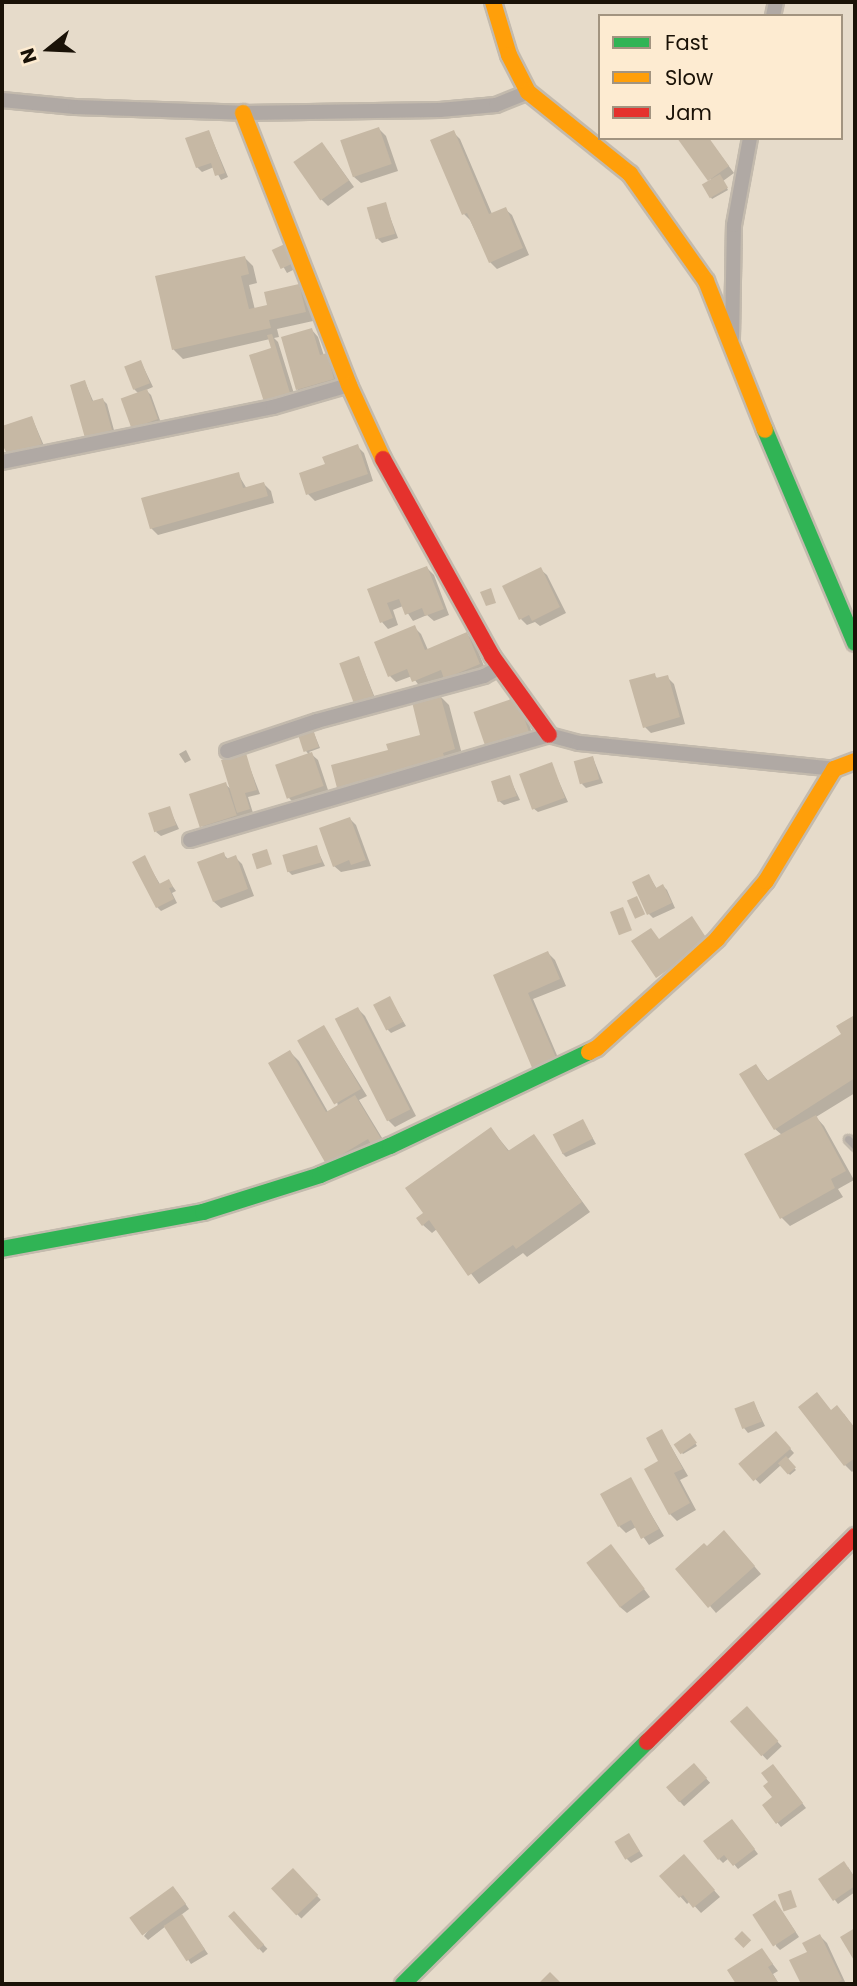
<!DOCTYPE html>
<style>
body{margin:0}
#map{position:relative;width:857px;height:1986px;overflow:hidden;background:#e6dbca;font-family:Poppins,sans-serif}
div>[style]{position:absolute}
.shadow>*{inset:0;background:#0003;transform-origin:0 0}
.building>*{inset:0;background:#c6b8a4;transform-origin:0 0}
.roads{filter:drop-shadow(2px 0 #c3baad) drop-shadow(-2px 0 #c3baad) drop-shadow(0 2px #c3baad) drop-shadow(0 -2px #c3baad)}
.lane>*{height:7px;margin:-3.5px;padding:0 3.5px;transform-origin:3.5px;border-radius:3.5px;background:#b0a9a4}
.street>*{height:14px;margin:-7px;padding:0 7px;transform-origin:7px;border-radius:7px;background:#b0a9a4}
.fast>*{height:16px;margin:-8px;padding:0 8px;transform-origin:8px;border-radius:8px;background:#30b455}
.slow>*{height:16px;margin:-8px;padding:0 8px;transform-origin:8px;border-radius:8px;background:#ff9f0a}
.jam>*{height:16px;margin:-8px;padding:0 8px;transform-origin:8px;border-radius:8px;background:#e5322d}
span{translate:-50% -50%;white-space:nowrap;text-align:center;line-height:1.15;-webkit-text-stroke:5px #fdebd1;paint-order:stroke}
.frame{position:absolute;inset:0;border:4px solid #1a1207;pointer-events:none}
.legend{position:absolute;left:598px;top:14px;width:245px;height:126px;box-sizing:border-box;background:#fdebd1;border:2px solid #a29480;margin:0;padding:9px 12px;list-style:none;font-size:21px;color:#1a1207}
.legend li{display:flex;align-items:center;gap:14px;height:35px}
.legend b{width:35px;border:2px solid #a29480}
.north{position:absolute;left:14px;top:14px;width:70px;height:70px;-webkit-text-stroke:5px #fdebd1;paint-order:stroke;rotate:252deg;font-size:19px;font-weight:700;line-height:28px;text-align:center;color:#1a1207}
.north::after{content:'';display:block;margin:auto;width:24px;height:32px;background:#1a1207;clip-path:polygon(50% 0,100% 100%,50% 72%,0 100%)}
</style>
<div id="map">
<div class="shadow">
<i style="clip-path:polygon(379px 129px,386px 136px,398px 171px,361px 183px,354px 177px)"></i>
<i style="clip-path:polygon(209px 132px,228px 177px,221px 180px,214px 167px,202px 172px,197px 167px)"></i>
<i style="clip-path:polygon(453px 132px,460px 139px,492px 214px,505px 209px,512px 215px,529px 255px,497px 269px,490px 262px,470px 220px,464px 214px)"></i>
<i style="clip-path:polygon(708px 138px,734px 173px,723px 181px,728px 190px,712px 199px,704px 186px,711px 182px)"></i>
<i style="clip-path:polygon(328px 151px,354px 187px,328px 206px,321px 199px)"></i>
<i style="clip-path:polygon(385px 204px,398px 238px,382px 243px,378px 239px)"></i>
<i style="clip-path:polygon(274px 251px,301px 266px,287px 273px)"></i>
<i style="clip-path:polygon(244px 257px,253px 266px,257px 283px,249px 285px,255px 310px,269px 307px,299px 286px,308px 295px,313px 321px,277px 329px,279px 337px,274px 338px,278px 342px,296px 400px,273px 407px,266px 401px,273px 349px,270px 339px,183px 359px,174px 350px,157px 277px)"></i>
<i style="clip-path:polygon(312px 330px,318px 337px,324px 356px,333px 362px,340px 385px,304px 395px,297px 389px)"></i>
<i style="clip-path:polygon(141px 362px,153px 387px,146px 390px,151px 395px,161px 423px,138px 432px,134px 428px,139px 394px,134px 389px)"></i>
<i style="clip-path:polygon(85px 382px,94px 403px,103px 400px,107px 404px,115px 434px,91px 441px,87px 437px)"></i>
<i style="clip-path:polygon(32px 418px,45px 448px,13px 459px,6px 447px,2px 447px,2px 428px)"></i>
<i style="clip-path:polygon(357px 446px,364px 453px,373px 481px,315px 501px,308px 494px,301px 474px,327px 465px)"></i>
<i style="clip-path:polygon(238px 474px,247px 489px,264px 484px,271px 491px,274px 503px,158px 535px,151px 528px)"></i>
<i style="clip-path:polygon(427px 568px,434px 575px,449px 615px,434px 621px,427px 615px,413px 621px,403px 606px,393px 610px,398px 625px,388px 629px,382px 622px,369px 590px)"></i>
<i style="clip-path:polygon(540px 569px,547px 575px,566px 613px,540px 626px,535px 622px,527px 625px,521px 619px)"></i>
<i style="clip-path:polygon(414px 627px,421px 634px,428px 650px,467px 634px,474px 641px,486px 671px,452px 684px,445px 677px,420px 687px,412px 676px,396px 682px,390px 676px)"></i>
<i style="clip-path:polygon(359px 658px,377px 703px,360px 709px)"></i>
<i style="clip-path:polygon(654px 675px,658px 679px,667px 677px,674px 684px,685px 724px,651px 733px,645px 727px)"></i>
<i style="clip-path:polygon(440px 696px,449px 705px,463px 758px,347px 796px,338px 787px,390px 751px,423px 736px)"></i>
<i style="clip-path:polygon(523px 705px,534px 739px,495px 752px)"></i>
<i style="clip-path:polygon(313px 731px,320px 748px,309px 752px,318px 760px,329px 793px,296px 805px,289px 798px,309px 755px,306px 751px)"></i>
<i style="clip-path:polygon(186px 750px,191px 760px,185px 763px,179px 754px)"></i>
<i style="clip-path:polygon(245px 755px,260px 794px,248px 797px,253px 813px,241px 817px,243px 822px,209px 833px,202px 826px,225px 784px,233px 791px)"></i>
<i style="clip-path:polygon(593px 758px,603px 783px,586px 788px,582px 784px)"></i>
<i style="clip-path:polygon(551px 764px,568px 802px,538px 812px,533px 808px)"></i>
<i style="clip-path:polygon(509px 777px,520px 800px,504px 805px,499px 801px)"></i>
<i style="clip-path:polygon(169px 808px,179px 829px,161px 836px,156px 832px)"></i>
<i style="clip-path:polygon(350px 819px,356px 825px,371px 866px,341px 872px,334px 866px)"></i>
<i style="clip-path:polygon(316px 847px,325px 866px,292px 875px,288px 871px)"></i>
<i style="clip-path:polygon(223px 854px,229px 860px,235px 857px,242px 864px,254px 896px,221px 908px,214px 902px)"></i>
<i style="clip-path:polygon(144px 857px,161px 886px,169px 881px,176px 891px,172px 893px,177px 903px,161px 911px,157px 907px)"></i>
<i style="clip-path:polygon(649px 876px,657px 889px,663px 886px,667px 890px,675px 908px,653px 918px,649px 914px)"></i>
<i style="clip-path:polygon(548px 953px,555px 960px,566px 986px,533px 999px,562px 1067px,495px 976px)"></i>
<i style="clip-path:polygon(390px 999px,406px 1026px,391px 1033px,387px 1029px)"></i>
<i style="clip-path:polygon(358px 1009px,365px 1016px,416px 1116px,395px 1127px,388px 1120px)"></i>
<i style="clip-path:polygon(852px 1018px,855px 1021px,855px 1093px,816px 1117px,824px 1126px,854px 1180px,838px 1189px,843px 1197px,790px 1226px,781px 1217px,782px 1135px,775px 1129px,756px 1066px,769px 1082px,843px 1035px)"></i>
<i style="clip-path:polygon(324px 1027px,367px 1096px,359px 1100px,390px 1151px,336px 1172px,290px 1052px,299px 1061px,328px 1112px,338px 1107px)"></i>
<i style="clip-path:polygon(583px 1121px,596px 1144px,566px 1157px,562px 1153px)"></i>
<i style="clip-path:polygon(491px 1129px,510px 1152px,534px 1136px,590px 1212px,527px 1257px,523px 1253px,479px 1284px,437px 1229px,432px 1233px,423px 1225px,425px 1213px)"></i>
<i style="clip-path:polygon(754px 1403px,765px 1426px,748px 1433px,744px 1428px)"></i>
<i style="clip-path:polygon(800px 1407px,844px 1414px,855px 1429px,855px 1469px,852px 1472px,845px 1465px)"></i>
<i style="clip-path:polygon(662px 1431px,688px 1476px,680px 1480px,696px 1510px,677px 1521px,670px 1514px,661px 1462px)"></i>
<i style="clip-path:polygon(776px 1433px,794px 1453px,787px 1460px,796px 1470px,790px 1475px,781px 1465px,760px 1484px,741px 1464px)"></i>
<i style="clip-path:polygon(691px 1436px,697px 1446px,683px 1454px,682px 1453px)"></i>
<i style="clip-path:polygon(630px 1479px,664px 1536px,649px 1545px,636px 1527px,626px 1533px,619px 1526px)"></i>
<i style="clip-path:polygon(731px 1539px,761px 1574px,716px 1613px,710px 1606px,707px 1548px)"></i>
<i style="clip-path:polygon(617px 1553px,650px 1597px,627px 1613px,620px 1607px)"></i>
<i style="left:747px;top:1709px;width:51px;height:20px;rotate:47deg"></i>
<i style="left:694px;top:1765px;width:24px;height:35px;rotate:48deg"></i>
<i style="clip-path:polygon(777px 1770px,806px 1808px,781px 1827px,764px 1806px,774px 1798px,770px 1782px)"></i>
<i style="clip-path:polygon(736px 1825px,758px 1854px,738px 1869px,729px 1858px,723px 1863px,719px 1859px)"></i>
<i style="clip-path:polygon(629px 1836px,643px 1856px,631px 1863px,627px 1859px)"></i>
<i style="clip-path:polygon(690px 1863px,720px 1897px,701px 1913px,690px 1901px,687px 1904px,662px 1876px)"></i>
<i style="clip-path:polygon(848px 1867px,855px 1878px,855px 1892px,838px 1904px,820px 1880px)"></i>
<i style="left:293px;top:1871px;width:40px;height:27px;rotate:46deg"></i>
<i style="clip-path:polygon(177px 1892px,189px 1909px,181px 1915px,208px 1954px,191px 1964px,166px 1926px,148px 1940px,144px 1936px)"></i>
<i style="clip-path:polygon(779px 1907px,799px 1937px,780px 1950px,776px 1946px)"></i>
<i style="left:234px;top:1913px;width:49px;height:6px;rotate:47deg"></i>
<i style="clip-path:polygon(820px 1936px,827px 1943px,846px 1984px,803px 1984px,792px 1961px,809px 1953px)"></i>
<i style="clip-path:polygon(762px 1950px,778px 1971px,773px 1974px,779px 1984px,738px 1984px,730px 1971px)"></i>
</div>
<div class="building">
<i style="left:379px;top:127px;width:39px;height:41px;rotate:71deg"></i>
<i style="clip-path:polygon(209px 130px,225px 173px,215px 176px,211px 163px,196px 168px,185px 138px)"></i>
<i style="clip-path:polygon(454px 130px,489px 214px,506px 207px,523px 248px,489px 263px,467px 213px,462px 215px,430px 140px)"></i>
<i style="clip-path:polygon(677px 138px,709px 138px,729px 166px,708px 181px)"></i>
<i style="left:322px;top:142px;width:47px;height:35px;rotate:55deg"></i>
<i style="left:720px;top:174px;width:16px;height:21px;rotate:60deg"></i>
<i style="left:386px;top:202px;width:33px;height:20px;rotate:74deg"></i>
<i style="left:289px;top:242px;width:21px;height:19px;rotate:65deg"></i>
<i style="clip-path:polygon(245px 256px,249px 274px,241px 276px,249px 309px,267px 305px,264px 292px,299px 284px,306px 312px,269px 320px,271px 328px,172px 350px,155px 276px)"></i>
<i style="clip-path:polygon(312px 328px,320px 355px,327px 353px,334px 379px,296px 390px,281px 337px)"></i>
<i style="clip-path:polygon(272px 334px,290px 393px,264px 402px,249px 355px,271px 348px,267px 335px)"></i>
<i style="left:141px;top:360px;width:25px;height:18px;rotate:69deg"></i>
<i style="clip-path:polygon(85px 380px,92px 401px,103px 398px,112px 430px,85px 438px,70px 385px)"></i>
<i style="left:147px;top:389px;width:32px;height:28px;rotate:70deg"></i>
<i style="clip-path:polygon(32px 416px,42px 444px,8px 456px,2px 444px,2px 426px)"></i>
<i style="clip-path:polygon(358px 444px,368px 474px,306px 495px,299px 473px,325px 464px,322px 457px)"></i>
<i style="clip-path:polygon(239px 472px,243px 488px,264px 482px,268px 496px,150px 529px,141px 498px)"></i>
<i style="clip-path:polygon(427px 566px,444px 609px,425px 616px,422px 608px,405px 615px,399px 599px,387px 603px,393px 618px,380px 623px,367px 589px)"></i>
<i style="clip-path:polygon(541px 567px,560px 607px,532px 621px,529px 615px,519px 620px,502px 586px)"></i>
<i style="clip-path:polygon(491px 588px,496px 603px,486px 606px,480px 592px)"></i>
<i style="clip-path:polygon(415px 625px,425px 650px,467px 632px,480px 664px,444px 679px,441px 670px,412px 682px,407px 669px,388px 677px,374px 642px)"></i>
<i style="left:359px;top:656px;width:46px;height:21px;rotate:70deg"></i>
<i style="clip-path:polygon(655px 673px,656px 678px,668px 675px,680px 717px,643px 728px,629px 680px)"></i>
<i style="clip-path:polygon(440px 694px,455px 749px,443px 753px,445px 759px,337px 788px,331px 765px,388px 750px,386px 744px,420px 735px,412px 702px)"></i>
<i style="left:517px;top:697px;width:37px;height:46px;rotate:71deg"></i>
<i style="left:313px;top:729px;width:19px;height:16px;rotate:72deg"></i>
<i style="left:312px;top:752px;width:36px;height:39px;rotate:71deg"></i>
<i style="clip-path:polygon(246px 753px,257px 790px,245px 793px,250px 809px,237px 813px,221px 760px)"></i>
<i style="left:593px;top:756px;width:24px;height:20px;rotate:75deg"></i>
<i style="left:552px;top:762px;width:38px;height:35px;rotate:70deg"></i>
<i style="left:510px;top:775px;width:22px;height:20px;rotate:72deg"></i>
<i style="left:226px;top:782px;width:35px;height:39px;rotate:72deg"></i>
<i style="left:170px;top:806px;width:20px;height:23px;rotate:72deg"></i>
<i style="clip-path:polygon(350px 817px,366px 860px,351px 865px,349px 860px,333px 867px,319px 828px)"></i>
<i style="left:317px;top:845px;width:18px;height:36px;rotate:74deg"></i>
<i style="left:267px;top:849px;width:16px;height:16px;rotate:72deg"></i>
<i style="clip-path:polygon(224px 852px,226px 859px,236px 855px,248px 889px,213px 902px,197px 862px)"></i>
<i style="clip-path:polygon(145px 855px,159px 884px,169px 879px,173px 887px,169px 888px,174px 899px,156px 908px,132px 862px)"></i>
<i style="clip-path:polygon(649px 874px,656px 888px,663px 884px,672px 903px,647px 915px,632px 882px)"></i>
<i style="left:637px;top:896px;width:20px;height:11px;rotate:66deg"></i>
<i style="left:623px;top:907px;width:25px;height:14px;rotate:69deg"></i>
<i style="clip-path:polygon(692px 916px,709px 942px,656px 978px,631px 941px,651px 928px,659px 939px)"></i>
<i style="clip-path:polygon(548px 951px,560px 979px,528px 993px,557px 1060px,533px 1070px,493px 975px)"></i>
<i style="left:390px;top:996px;width:29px;height:19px;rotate:63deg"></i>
<i style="left:358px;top:1007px;width:115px;height:26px;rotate:63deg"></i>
<i style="clip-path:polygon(853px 1016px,855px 1020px,855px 1078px,774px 1130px,739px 1074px,756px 1064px,767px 1081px,841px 1034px,836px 1026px)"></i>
<i style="left:324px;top:1025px;width:74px;height:31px;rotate:60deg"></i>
<i style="clip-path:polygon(290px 1050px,326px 1112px,355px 1095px,383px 1142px,373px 1148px,368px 1139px,326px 1164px,268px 1063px)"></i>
<i style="clip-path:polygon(816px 1115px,846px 1171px,831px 1179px,835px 1188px,780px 1219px,744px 1154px)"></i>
<i style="left:583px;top:1119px;width:22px;height:34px;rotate:63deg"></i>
<i style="clip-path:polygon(491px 1127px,508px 1151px,534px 1134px,582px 1202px,516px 1249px,513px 1245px,468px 1276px,429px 1220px,422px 1226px,416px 1218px,423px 1213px,405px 1188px)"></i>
<i style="clip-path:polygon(817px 1392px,831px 1410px,837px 1405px,855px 1428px,855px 1458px,844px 1466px,798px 1407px)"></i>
<i style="left:754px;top:1401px;width:22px;height:21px;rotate:69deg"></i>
<i style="clip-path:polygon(662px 1429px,683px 1469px,674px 1473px,690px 1503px,669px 1515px,644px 1469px,658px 1461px,646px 1438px)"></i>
<i style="left:776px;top:1431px;width:23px;height:50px;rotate:49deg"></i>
<i style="left:690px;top:1433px;width:12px;height:20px;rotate:55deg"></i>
<i style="left:786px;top:1456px;width:15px;height:11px;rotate:48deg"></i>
<i style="clip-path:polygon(631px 1477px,659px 1529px,641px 1539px,631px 1520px,618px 1527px,600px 1494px)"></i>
<i style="clip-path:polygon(724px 1530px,755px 1566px,708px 1608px,675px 1569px,704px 1543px,707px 1546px)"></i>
<i style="left:611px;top:1544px;width:56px;height:31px;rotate:53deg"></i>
<i style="left:747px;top:1706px;width:47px;height:23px;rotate:48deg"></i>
<i style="left:694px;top:1763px;width:20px;height:37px;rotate:49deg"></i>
<i style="clip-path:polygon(773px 1764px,803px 1803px,776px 1824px,762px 1805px,772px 1797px,763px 1786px,768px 1782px,761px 1773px)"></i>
<i style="clip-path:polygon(732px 1819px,755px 1849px,733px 1866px,724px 1855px,718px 1860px,703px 1841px)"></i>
<i style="left:629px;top:1833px;width:21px;height:17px;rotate:59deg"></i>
<i style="clip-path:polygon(684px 1854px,715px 1890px,693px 1908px,683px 1895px,679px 1898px,659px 1876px)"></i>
<i style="clip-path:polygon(844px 1861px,855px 1878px,855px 1886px,833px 1901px,818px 1879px)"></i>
<i style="left:293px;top:1868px;width:37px;height:30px;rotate:47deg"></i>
<i style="left:173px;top:1886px;width:22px;height:54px;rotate:54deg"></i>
<i style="left:791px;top:1890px;width:18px;height:14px;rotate:71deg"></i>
<i style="left:775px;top:1900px;width:38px;height:27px;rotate:57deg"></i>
<i style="left:234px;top:1911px;width:45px;height:8px;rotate:48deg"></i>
<i style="left:182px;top:1914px;width:42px;height:22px;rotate:57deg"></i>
<i style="clip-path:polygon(855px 1928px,855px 1962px,840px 1937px)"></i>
<i style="left:742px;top:1931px;width:13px;height:11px;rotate:45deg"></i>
<i style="clip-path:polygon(820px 1934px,842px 1980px,834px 1984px,801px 1984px,789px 1960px,807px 1952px,802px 1943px)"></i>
<i style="clip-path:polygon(762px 1948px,773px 1964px,768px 1967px,779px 1984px,736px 1984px,727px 1970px)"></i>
<i style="clip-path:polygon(550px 1972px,562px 1984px,538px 1984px)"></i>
</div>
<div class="roads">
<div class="lane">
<i style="left:848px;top:1139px;width:10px;rotate:45deg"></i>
</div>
<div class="street">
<i style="left:773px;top:16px;width:14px;rotate:-78deg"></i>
<i style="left:2px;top:100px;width:73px;rotate:5.5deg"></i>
<i style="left:75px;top:107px;width:168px;rotate:2deg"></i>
<i style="left:243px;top:113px;width:197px;rotate:-0.9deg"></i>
<i style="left:440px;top:110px;width:56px;rotate:-5.1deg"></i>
<i style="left:496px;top:105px;width:35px;rotate:-22deg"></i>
<i style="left:732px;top:338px;width:113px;rotate:-89deg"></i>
<i style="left:734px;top:225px;width:88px;rotate:-79.6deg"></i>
<i style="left:2px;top:462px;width:277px;rotate:-11.5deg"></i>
<i style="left:273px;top:407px;width:79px;rotate:-16.1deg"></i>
<i style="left:227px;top:751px;width:95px;rotate:-18.4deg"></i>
<i style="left:317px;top:721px;width:173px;rotate:-15.1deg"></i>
<i style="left:484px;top:676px;width:18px;rotate:-29deg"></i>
<i style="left:190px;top:840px;width:374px;rotate:-16.3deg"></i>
<i style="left:549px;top:735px;width:31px;rotate:15deg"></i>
<i style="left:579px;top:743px;width:256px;rotate:5.8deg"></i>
</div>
<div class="fast">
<i style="left:765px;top:430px;width:231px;rotate:67.1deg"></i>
<i style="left:2px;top:1249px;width:204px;rotate:-10.4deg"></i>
<i style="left:203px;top:1212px;width:123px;rotate:-17.5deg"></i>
<i style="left:320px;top:1175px;width:76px;rotate:-22.5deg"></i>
<i style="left:390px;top:1146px;width:220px;rotate:-25.3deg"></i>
<i style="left:403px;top:1984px;width:344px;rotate:-44.8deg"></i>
</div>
<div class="slow">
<i style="left:493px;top:2px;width:55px;rotate:73.2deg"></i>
<i style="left:509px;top:55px;width:42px;rotate:62.8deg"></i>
<i style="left:528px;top:92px;width:131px;rotate:38.8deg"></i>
<i style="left:630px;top:174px;width:131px;rotate:54.6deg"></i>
<i style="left:706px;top:281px;width:160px;rotate:68.4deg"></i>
<i style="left:243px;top:113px;width:292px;rotate:68.7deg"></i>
<i style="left:349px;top:385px;width:81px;rotate:65.3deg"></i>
<i style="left:589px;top:1052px;width:9px;rotate:-27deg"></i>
<i style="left:597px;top:1048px;width:162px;rotate:-42.2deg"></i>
<i style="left:717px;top:939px;width:76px;rotate:-49.8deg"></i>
<i style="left:766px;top:881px;width:131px;rotate:-58.7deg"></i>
<i style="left:834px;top:769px;width:22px;rotate:-21deg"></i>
</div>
<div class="jam">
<i style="left:383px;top:459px;width:225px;rotate:61deg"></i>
<i style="left:492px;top:656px;width:97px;rotate:54.2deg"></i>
<i style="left:647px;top:1742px;width:293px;rotate:-44.7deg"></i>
</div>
</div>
<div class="frame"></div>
<ul class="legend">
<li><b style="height:9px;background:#30b455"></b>Fast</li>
<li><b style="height:9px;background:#ff9f0a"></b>Slow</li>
<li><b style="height:9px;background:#e5322d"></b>Jam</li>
</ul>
<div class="north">N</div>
</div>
